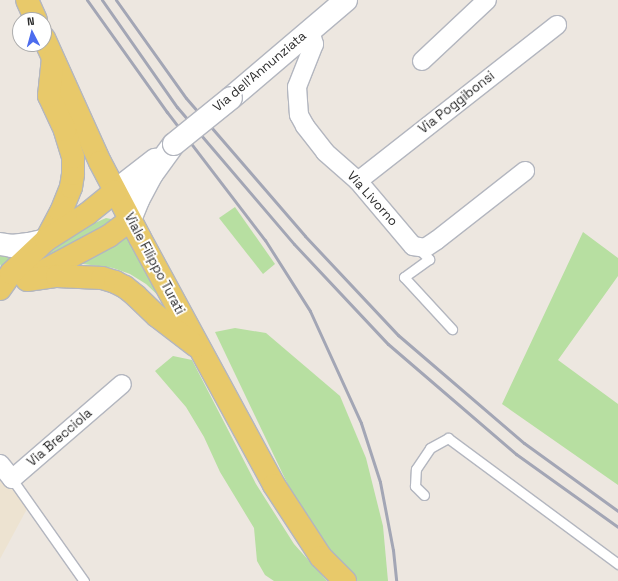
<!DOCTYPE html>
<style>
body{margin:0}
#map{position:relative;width:618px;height:581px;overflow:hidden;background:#ede7e0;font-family:"Space Grotesk",sans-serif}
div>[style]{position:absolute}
.education>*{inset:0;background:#ede3d1}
.green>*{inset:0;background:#b7dfa1}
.roads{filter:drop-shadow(1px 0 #b3b6bf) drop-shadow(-1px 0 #b3b6bf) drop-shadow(0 1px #b3b6bf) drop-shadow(0 -1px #b3b6bf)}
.lane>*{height:9px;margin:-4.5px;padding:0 4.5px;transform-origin:4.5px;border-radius:4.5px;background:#fff}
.street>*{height:18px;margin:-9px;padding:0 9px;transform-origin:9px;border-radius:9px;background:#fff}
.secondary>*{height:22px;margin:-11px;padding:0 11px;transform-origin:11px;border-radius:11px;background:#fff}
.primary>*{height:22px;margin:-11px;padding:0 11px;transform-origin:11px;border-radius:11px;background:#e8c96a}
.rail>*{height:3px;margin:-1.5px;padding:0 1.5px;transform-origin:1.5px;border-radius:1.5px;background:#a3a6b5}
.bridges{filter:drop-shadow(1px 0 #b3b6bf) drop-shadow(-1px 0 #b3b6bf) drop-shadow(0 1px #b3b6bf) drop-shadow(0 -1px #b3b6bf)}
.secondary-bridge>*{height:22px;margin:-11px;padding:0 11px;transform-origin:11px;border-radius:11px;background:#fff}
span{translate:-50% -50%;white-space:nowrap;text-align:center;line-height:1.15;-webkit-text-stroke:4px #fff;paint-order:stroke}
.street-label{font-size:13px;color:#2c2c2c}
.north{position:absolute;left:12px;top:12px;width:40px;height:40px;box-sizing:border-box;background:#fff;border:1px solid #ababab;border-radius:50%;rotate:354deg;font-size:11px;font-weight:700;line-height:16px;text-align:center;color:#2c2c2c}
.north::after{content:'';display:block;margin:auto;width:14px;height:18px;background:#4c6cee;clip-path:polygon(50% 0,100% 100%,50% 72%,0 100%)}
</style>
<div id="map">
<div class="education">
<i style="clip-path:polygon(0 476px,28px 507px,0 559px)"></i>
</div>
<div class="green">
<i style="clip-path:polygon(235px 207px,275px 264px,263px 274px,219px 218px)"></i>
<i style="clip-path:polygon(106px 218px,111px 219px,112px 223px,27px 267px,41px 256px,86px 227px)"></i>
<i style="clip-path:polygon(583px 232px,618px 258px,618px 276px,558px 360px,618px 404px,618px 485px,502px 404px)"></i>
<i style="clip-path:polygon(128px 234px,165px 302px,146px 284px,130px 274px,113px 268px,76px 263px)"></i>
<i style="clip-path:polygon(0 251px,19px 251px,3px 272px,0 264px)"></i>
<i style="clip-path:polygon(235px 328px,266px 333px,340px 396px,366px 458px,383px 526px,388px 581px,353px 581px,341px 569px,299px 508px,215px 332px)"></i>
<i style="clip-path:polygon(173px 356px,192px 360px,256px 484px,294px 544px,327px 581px,274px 581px,265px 575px,257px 561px,254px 528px,220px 472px,204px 437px,186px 407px,155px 371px)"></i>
</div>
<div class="roads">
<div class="lane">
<i style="left:418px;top:248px;width:16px;rotate:45deg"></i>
<i style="left:429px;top:259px;width:31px;rotate:144deg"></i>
<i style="left:404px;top:277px;width:71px;rotate:47.3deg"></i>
<i style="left:12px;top:479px;width:125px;rotate:54.8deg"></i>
<i style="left:424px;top:495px;width:13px;rotate:-135deg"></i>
<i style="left:415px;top:486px;width:17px;rotate:-87deg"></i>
<i style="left:416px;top:469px;width:25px;rotate:-56deg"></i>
<i style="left:430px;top:448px;width:21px;rotate:-29deg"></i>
<i style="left:448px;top:438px;width:212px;rotate:36.5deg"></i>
</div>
<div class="street">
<i style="left:310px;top:31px;width:14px;rotate:73deg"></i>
<i style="left:314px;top:44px;width:46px;rotate:111.6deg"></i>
<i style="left:297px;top:87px;width:28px;rotate:86deg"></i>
<i style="left:299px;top:115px;width:13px;rotate:61deg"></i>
<i style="left:305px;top:126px;width:33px;rotate:52deg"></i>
<i style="left:325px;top:152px;width:44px;rotate:41.3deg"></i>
<i style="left:358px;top:181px;width:85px;rotate:49.8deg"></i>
<i style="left:413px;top:246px;width:12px;rotate:9deg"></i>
<i style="left:425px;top:248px;width:14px;rotate:-34deg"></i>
<i style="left:437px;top:240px;width:112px;rotate:-38.1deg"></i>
<i style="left:422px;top:61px;width:89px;rotate:-43.2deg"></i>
<i style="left:358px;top:181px;width:253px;rotate:-38.1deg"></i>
<i style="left:0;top:464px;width:19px;rotate:51deg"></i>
<i style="left:12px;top:479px;width:145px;rotate:-40.8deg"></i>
</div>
<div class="secondary">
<i style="left:231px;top:98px;width:151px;rotate:-40.4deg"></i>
<i style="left:115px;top:191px;width:51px;rotate:-37.8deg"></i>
<i style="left:130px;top:220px;width:22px;rotate:-68deg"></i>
<i style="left:138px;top:200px;width:30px;rotate:-62deg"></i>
<i style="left:152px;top:174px;width:37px;rotate:-54deg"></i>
<i style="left:0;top:244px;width:12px;rotate:9deg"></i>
<i style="left:12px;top:246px;width:17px;rotate:-7deg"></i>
<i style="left:29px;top:244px;width:17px;rotate:-13deg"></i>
</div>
<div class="primary">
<i style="left:27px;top:0;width:22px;rotate:66deg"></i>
<i style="left:44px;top:38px;width:136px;rotate:65.7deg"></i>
<i style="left:100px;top:162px;width:86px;rotate:62.2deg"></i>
<i style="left:140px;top:238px;width:281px;rotate:61.5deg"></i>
<i style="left:274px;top:485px;width:86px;rotate:56.9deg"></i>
<i style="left:321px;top:557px;width:34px;rotate:45deg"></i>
<i style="left:46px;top:240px;width:32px;rotate:-62deg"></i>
<i style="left:61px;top:212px;width:27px;rotate:-68deg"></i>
<i style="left:71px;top:187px;width:13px;rotate:-81deg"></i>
<i style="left:73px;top:174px;width:17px;rotate:-90deg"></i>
<i style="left:73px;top:157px;width:28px;rotate:-107deg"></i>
<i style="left:65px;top:130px;width:38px;rotate:-115deg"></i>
<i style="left:49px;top:96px;width:36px;rotate:-84deg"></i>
<i style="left:38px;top:274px;width:81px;rotate:-28.2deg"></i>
<i style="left:109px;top:236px;width:26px;rotate:-37deg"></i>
<i style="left:27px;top:280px;width:30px;rotate:-8deg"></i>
<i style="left:57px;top:276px;width:45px;rotate:2.5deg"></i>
<i style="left:102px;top:278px;width:14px;rotate:17deg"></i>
<i style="left:115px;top:282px;width:11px;rotate:27deg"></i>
<i style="left:125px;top:287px;width:14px;rotate:39deg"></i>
<i style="left:136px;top:296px;width:29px;rotate:44deg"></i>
<i style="left:157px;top:316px;width:49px;rotate:37.6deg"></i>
<i style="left:0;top:289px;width:19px;rotate:-55deg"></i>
<i style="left:11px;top:273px;width:48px;rotate:-43.3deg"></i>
<i style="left:46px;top:240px;width:49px;rotate:-32.4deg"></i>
<i style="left:87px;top:214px;width:36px;rotate:-39deg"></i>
</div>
</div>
<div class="rail">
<i style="left:87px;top:0;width:138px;rotate:54.5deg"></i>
<i style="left:167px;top:112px;width:161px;rotate:52.6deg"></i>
<i style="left:265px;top:240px;width:84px;rotate:57.6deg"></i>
<i style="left:310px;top:311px;width:123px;rotate:65.5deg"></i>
<i style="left:361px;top:423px;width:62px;rotate:72.1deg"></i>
<i style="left:380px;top:482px;width:69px;rotate:79.2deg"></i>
<i style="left:393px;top:550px;width:31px;rotate:84deg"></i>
<i style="left:102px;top:0;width:131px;rotate:55deg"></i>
<i style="left:177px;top:107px;width:180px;rotate:49.5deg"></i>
<i style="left:294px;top:244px;width:137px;rotate:46.8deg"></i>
<i style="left:388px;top:344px;width:169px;rotate:40.7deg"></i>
<i style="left:516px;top:454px;width:125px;rotate:35.6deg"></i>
<i style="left:116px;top:0;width:120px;rotate:54.5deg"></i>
<i style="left:186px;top:98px;width:182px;rotate:49.2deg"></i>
<i style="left:305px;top:236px;width:136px;rotate:46.8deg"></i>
<i style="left:398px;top:335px;width:166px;rotate:40.6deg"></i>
<i style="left:524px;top:443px;width:116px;rotate:35.9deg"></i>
</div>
<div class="bridges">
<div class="secondary-bridge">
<i style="left:174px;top:144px;width:73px;rotate:-38.9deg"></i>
</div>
</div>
<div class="street-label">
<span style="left:260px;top:72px;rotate:-40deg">Via dell'Annunziata</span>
<span style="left:457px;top:103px;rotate:-38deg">Via Poggibonsi</span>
<span style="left:372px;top:199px;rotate:48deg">Via Livorno</span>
<span style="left:154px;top:264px;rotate:62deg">Viale Filippo Turati</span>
<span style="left:60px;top:438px;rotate:-41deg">Via Brecciola</span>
</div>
<div class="north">N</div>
</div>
